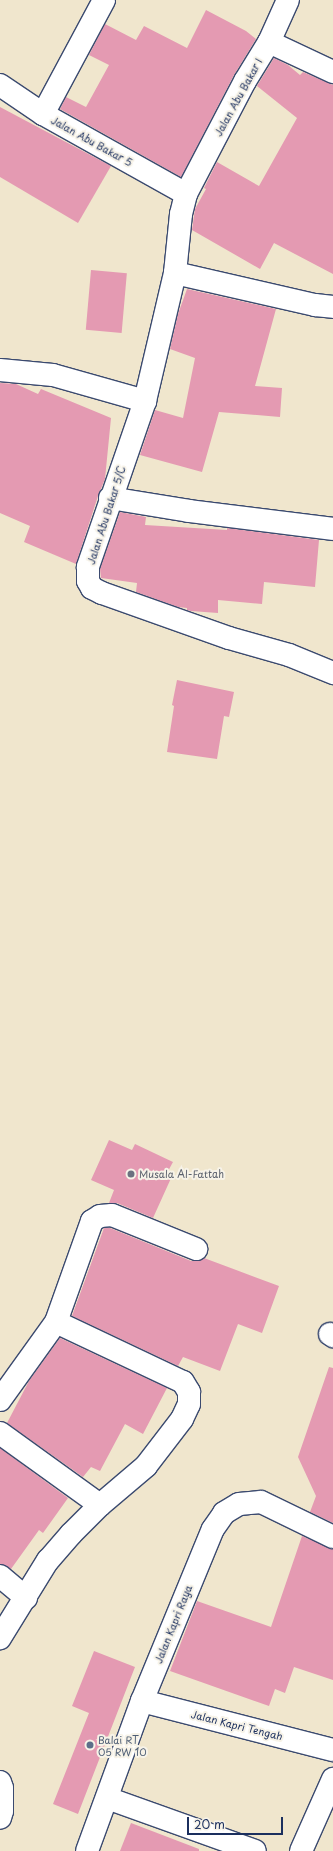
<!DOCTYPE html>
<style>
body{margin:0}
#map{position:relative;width:333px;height:1851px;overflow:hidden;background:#f0e6cd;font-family:"Playpen Sans",sans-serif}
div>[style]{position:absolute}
.building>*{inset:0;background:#e49ab2;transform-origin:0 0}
.roads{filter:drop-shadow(1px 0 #3b4a6f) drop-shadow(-1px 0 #3b4a6f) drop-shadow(0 1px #3b4a6f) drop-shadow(0 -1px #3b4a6f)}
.minor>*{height:22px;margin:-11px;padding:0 11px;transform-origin:11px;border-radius:11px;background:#fff}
.dots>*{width:11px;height:11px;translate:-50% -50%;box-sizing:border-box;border:2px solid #f7f3e8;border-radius:50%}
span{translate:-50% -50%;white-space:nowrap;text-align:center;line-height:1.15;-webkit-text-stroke:4px #f7f3e8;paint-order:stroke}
.street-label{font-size:10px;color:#1b2f5e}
.worship-label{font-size:10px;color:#5b616d}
.left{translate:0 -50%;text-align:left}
.service-label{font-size:10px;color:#4e5e75}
.scale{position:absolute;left:187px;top:1817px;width:96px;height:18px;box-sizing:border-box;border:2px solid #1b2f5e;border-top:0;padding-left:5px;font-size:12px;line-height:14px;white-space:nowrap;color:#1b2f5e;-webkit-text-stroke:3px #f7f3e8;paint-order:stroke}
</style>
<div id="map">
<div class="building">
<i style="clip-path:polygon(206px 10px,246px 31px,256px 39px,234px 75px,181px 177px,60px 109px,66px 97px,86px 107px,109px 65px,89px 55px,105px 24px,136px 40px,144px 26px,187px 48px)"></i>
<i style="clip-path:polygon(274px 58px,288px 65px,300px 75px,303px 72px,333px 85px,333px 274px,274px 243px,260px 269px,192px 230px,195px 209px,206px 189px,204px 188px,217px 162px,259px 186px,297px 118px,257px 86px)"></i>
<i style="clip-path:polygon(0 107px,111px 166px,78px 223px,0 177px)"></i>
<i style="left:91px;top:270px;width:36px;height:60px;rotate:5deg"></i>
<i style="clip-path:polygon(187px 289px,276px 309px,255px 386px,282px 388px,280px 417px,219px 412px,202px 472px,140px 455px,155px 410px,183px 418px,195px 358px,170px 349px,178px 314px)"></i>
<i style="clip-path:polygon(0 383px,16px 384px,38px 394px,41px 389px,111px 418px,105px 479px,98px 496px,76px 564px,24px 542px,30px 526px,0 513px)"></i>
<i style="clip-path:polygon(120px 512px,146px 517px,145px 525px,227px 530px,227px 528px,319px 540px,315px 587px,264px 582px,262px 604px,218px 600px,218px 613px,191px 611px,187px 610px,187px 608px,178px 607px,136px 592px,137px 583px,101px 578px,100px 569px)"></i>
<i style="clip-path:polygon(177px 680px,234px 692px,229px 717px,224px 716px,217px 759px,167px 752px,174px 706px,172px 705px)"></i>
<i style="clip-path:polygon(109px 1140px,132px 1150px,135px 1144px,173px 1162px,167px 1173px,172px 1176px,153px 1218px,117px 1203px,109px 1203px,114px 1190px,91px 1180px)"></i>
<i style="clip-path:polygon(104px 1228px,110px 1228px,191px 1261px,198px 1261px,204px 1258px,279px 1286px,262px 1333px,238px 1324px,220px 1371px,183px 1357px,178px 1366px,72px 1316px)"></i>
<i style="clip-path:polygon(60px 1338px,167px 1388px,143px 1434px,125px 1424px,100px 1471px,91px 1467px,83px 1477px,7px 1423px,29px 1381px)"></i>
<i style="clip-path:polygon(329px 1367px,333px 1368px,333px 1523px,310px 1512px,316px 1496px,298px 1457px)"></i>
<i style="clip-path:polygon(0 1448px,68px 1498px,43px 1533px,39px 1530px,11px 1569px,0 1564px)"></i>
<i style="clip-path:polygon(302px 1536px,333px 1549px,333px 1680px,294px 1667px,285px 1693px,275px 1689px,269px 1706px,170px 1671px,197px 1601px,271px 1627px)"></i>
<i style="clip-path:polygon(94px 1651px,135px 1667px,78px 1814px,53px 1804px,89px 1713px,72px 1706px)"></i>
<i style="clip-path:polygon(131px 1823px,199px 1849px,199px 1851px,120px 1851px)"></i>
</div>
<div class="roads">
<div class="minor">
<i style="left:288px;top:0;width:46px;rotate:114.3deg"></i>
<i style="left:269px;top:42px;width:46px;rotate:121.6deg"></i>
<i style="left:245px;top:81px;width:127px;rotate:117.6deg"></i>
<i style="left:186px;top:194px;width:21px;rotate:104deg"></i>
<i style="left:181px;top:214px;width:59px;rotate:95.8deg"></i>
<i style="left:175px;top:273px;width:131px;rotate:103.2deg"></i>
<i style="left:145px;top:401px;width:176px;rotate:109deg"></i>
<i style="left:88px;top:567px;width:14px;rotate:90deg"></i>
<i style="left:88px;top:581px;width:8px;rotate:60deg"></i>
<i style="left:92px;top:588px;width:11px;rotate:27deg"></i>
<i style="left:102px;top:593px;width:135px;rotate:19.5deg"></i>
<i style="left:229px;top:638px;width:62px;rotate:15.8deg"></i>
<i style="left:289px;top:655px;width:48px;rotate:22.2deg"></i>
<i style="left:269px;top:42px;width:71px;rotate:25.1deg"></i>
<i style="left:0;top:85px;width:52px;rotate:34deg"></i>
<i style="left:43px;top:114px;width:164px;rotate:29.2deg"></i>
<i style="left:43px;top:114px;width:129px;rotate:-61.8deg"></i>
<i style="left:175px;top:273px;width:144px;rotate:12.9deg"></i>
<i style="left:315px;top:305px;width:18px;rotate:6deg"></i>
<i style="left:0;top:370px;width:53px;rotate:5.4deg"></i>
<i style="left:53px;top:375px;width:96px;rotate:15.8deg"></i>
<i style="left:110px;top:498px;width:80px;rotate:9.3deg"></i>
<i style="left:189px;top:511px;width:145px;rotate:7.1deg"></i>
<i style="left:56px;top:1322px;width:140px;rotate:25.3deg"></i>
<i style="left:183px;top:1382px;width:12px;rotate:59deg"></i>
<i style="left:189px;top:1392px;width:12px;rotate:90deg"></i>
<i style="left:189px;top:1404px;width:17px;rotate:115deg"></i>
<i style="left:182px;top:1419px;width:59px;rotate:127.5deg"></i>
<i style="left:146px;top:1466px;width:60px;rotate:139.7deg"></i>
<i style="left:330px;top:1334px;width:4px;rotate:34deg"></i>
<i style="left:0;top:1400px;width:96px;rotate:-54.3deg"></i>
<i style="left:56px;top:1322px;width:107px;rotate:-70.4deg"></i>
<i style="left:92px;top:1221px;width:9px;rotate:-32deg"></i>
<i style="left:100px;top:1216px;width:12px;rotate:-5deg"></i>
<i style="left:112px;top:1215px;width:91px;rotate:22deg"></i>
<i style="left:0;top:1433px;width:123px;rotate:35.8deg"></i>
<i style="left:100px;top:1505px;width:41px;rotate:135deg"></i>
<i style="left:71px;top:1534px;width:35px;rotate:131deg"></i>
<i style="left:48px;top:1560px;width:92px;rotate:121.6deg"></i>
<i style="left:0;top:1576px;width:34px;rotate:40deg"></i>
<i style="left:142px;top:1701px;width:197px;rotate:14.4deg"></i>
<i style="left:0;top:1782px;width:6px;rotate:72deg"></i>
<i style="left:2px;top:1788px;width:23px;rotate:90deg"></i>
<i style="left:2px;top:1811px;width:7px;rotate:106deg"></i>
<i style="left:107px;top:1798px;width:157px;rotate:19.7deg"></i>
<i style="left:87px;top:1851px;width:160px;rotate:-69.9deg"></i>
<i style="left:142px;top:1701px;width:186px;rotate:-67.6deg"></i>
<i style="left:213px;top:1529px;width:19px;rotate:-55deg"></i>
<i style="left:224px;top:1513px;width:17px;rotate:-31deg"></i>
<i style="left:239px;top:1504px;width:22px;rotate:-5deg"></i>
<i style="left:261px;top:1502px;width:80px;rotate:25.9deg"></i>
<i style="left:301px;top:1851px;width:79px;rotate:-66deg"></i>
</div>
</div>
<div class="dots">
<i style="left:131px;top:1174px;background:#6b7280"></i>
<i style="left:90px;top:1745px;background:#5c6f8a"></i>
</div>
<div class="street-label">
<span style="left:238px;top:97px;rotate:-61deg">Jalan Abu Bakar I</span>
<span style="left:92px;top:141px;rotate:29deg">Jalan Abu Bakar 5</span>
<span style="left:106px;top:515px;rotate:-72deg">Jalan Abu Bakar 5/C</span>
<span style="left:173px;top:1624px;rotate:-68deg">Jalan Kapri Raya</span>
<span style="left:237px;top:1725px;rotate:14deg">Jalan Kapri Tengah</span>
</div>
<div class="worship-label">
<span class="left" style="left:139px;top:1174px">Musala Al-Fattah</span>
</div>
<div class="service-label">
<span class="left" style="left:98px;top:1745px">Balai RT<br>05 RW 10</span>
</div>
<div class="scale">20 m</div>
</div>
